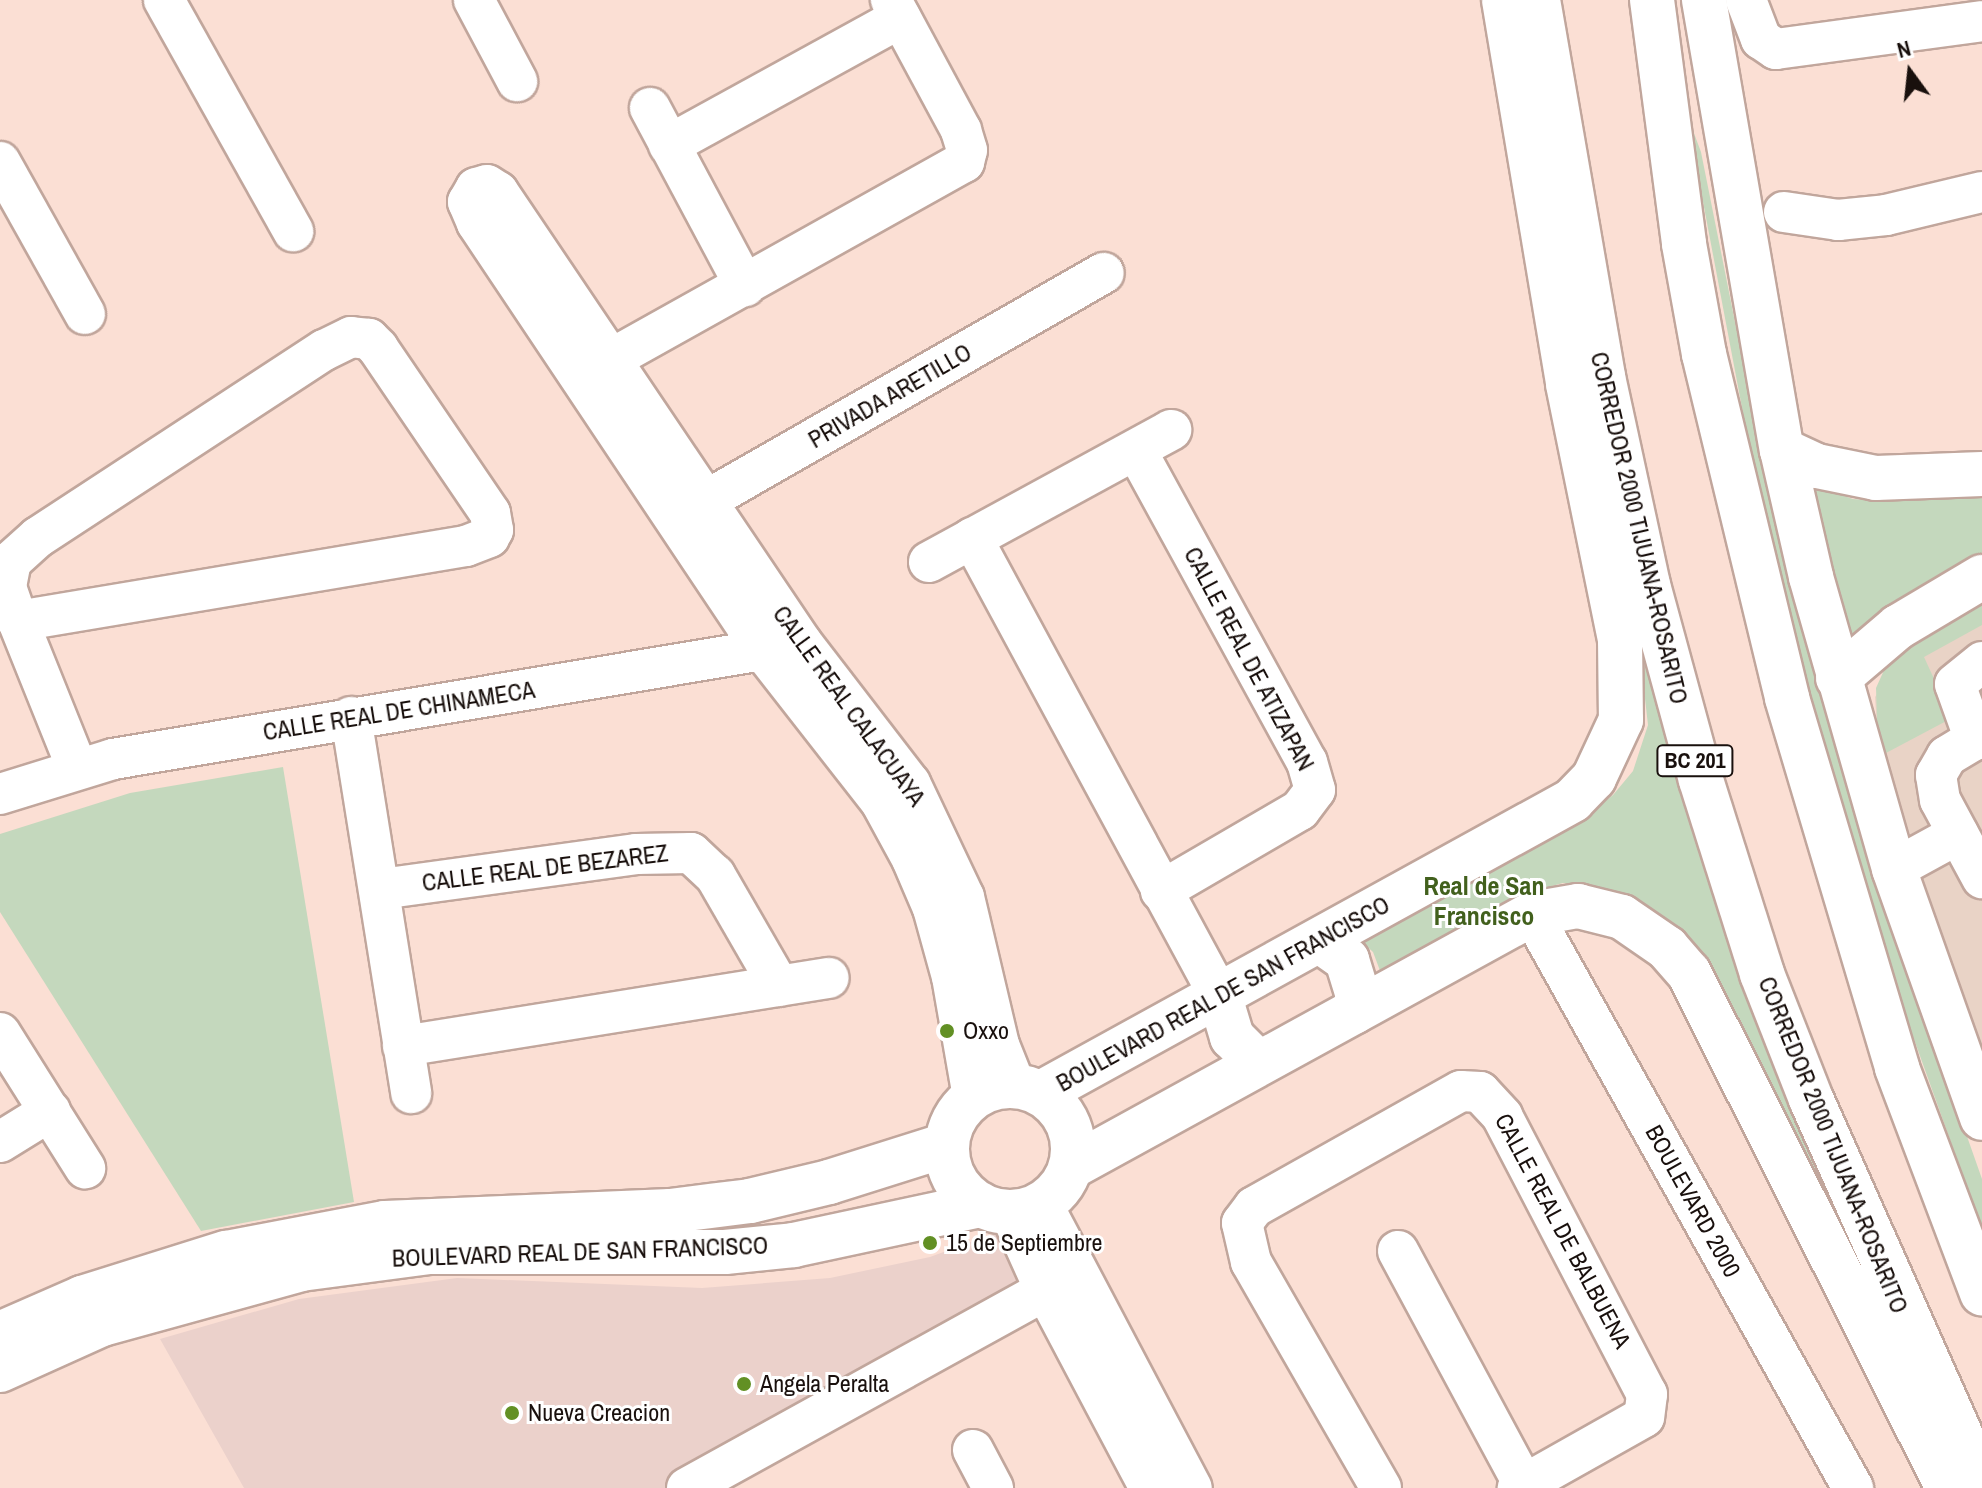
<!DOCTYPE html>
<style>
body{margin:0}
#map{position:relative;width:1982px;height:1488px;overflow:hidden;background:#fbdfd4;font-family:"Archivo Narrow",sans-serif}
div>[style]{position:absolute}
.commercial>*{inset:0;background:#e9d3c6}
.education>*{inset:0;background:#ebd1cb}
.green>*{inset:0;background:#c4d8bd}
.roads{filter:drop-shadow(2px 0 #c1a69c) drop-shadow(-2px 0 #c1a69c) drop-shadow(0 2px #c1a69c) drop-shadow(0 -2px #c1a69c)}
.minor>*{height:40px;margin:-20px;padding:0 20px;transform-origin:20px;border-radius:20px;background:#fff}
.major>*{height:44px;margin:-22px;padding:0 22px;transform-origin:22px;border-radius:22px;background:#fff}
.major>.ring{margin:-22px;padding:0;box-sizing:content-box;background:none;border:44px solid #fff;border-radius:50%}
.highway>*{height:44px;margin:-22px;padding:0 22px;transform-origin:22px;border-radius:22px;background:#fff}
.dots>*{width:22px;height:22px;translate:-50% -50%;box-sizing:border-box;border:4px solid #fff;border-radius:50%}
span{translate:-50% -50%;white-space:nowrap;text-align:center;line-height:1.15;-webkit-text-stroke:6px #fff;paint-order:stroke}
.shield-label span{padding:2px 6px;background:#fff;border:2px solid;border-radius:6px;-webkit-text-stroke-width:0}
.shield-label{font-size:22px;color:#19100d;font-weight:700}
.street-label{font-size:24px;color:#19100d}
.poi-label{font-size:24px;color:#19100d}
.left{translate:0 -50%;text-align:left}
.neighbourhood-label{font-size:26px;color:#42601d;font-weight:700}
.north{position:absolute;left:1870px;top:32px;width:80px;height:80px;-webkit-text-stroke:6px #fff;paint-order:stroke;rotate:345deg;font-size:22px;font-weight:700;line-height:32px;text-align:center;color:#19100d}
.north::after{content:'';display:block;margin:auto;width:28px;height:36px;background:#19100d;clip-path:polygon(50% 0,100% 100%,50% 72%,0 100%)}
</style>
<div id="map">
<div class="commercial">
<i style="clip-path:polygon(1982px 613px,1982px 1081px,1878px 743px,1875px 697px,1898px 664px)"></i>
</div>
<div class="education">
<i style="clip-path:polygon(995px 1233px,1028px 1295px,691px 1488px,244px 1488px,160px 1339px,299px 1299px,457px 1278px,702px 1288px,830px 1278px,930px 1257px)"></i>
</div>
<div class="green">
<i style="clip-path:polygon(1686px 112px,1701px 152px,1761px 452px,1822px 698px,1863px 841px,1982px 1179px,1982px 1229px,1867px 908px,1827px 776px,1764px 524px)"></i>
<i style="clip-path:polygon(1802px 469px,1824px 489px,1853px 499px,1880px 501px,1982px 488px,1982px 564px,1846px 648px)"></i>
<i style="clip-path:polygon(1982px 603px,1982px 625px,1924px 657px,1952px 718px,1886px 753px,1877px 721px,1876px 688px,1885px 668px,1904px 650px)"></i>
<i style="clip-path:polygon(1639px 646px,1740px 981px,1902px 1369px,1673px 931px,1648px 907px,1607px 889px,1563px 883px,1541px 889px,1382px 976px,1373px 952px,1360px 940px,1583px 818px,1613px 795px,1633px 771px,1648px 725px)"></i>
<i style="clip-path:polygon(283px 767px,354px 1202px,201px 1231px,0 912px,0 834px,130px 793px)"></i>
</div>
<div class="roads">
<div class="minor">
<i style="left:164px;top:0;width:265px;rotate:60.8deg"></i>
<i style="left:474px;top:0;width:92px;rotate:62deg"></i>
<i style="left:1746px;top:0;width:42px;rotate:69deg"></i>
<i style="left:1761px;top:39px;width:18px;rotate:34deg"></i>
<i style="left:1776px;top:49px;width:208px;rotate:-7.7deg"></i>
<i style="left:650px;top:108px;width:202px;rotate:61.9deg"></i>
<i style="left:669px;top:145px;width:264px;rotate:-28.8deg"></i>
<i style="left:0;top:162px;width:174px;rotate:60.8deg"></i>
<i style="left:1784px;top:212px;width:55px;rotate:8.4deg"></i>
<i style="left:1838px;top:220px;width:48px;rotate:-5.9deg"></i>
<i style="left:1886px;top:215px;width:99px;rotate:-13.5deg"></i>
<i style="left:588px;top:372px;width:431px;rotate:-29.2deg"></i>
<i style="left:964px;top:162px;width:12px;rotate:-76deg"></i>
<i style="left:967px;top:150px;width:21px;rotate:-107deg"></i>
<i style="left:961px;top:130px;width:148px;rotate:-118.3deg"></i>
<i style="left:1136px;top:450px;width:356px;rotate:61.3deg"></i>
<i style="left:1307px;top:762px;width:29px;rotate:74deg"></i>
<i style="left:1315px;top:790px;width:25px;rotate:127deg"></i>
<i style="left:1300px;top:810px;width:161px;rotate:149.8deg"></i>
<i style="left:681px;top:515px;width:487px;rotate:-29.8deg"></i>
<i style="left:972px;top:538px;width:522px;rotate:61.62deg"></i>
<i style="left:929px;top:562px;width:276px;rotate:-28.6deg"></i>
<i style="left:18px;top:621px;width:454px;rotate:-9.5deg"></i>
<i style="left:466px;top:546px;width:25px;rotate:-21deg"></i>
<i style="left:489px;top:537px;width:8px;rotate:-60deg"></i>
<i style="left:493px;top:530px;width:17px;rotate:-100deg"></i>
<i style="left:490px;top:513px;width:199px;rotate:-124.2deg"></i>
<i style="left:378px;top:348px;width:13px;rotate:-135deg"></i>
<i style="left:369px;top:339px;width:18px;rotate:-174deg"></i>
<i style="left:351px;top:337px;width:30px;rotate:154deg"></i>
<i style="left:324px;top:350px;width:342px;rotate:146.8deg"></i>
<i style="left:38px;top:537px;width:36px;rotate:138deg"></i>
<i style="left:11px;top:561px;width:26px;rotate:101deg"></i>
<i style="left:6px;top:587px;width:36px;rotate:71deg"></i>
<i style="left:18px;top:621px;width:158px;rotate:68.1deg"></i>
<i style="left:351px;top:717px;width:381px;rotate:80.9deg"></i>
<i style="left:1982px;top:735px;width:41px;rotate:149deg"></i>
<i style="left:1947px;top:756px;width:22px;rotate:120deg"></i>
<i style="left:1936px;top:775px;width:25px;rotate:81deg"></i>
<i style="left:1940px;top:800px;width:89px;rotate:61.7deg"></i>
<i style="left:1975px;top:740px;width:59px;rotate:-109.7deg"></i>
<i style="left:1955px;top:684px;width:35px;rotate:-39deg"></i>
<i style="left:0;top:794px;width:118px;rotate:-17.2deg"></i>
<i style="left:113px;top:759px;width:682px;rotate:-9.53deg"></i>
<i style="left:1894px;top:869px;width:73px;rotate:-28.7deg"></i>
<i style="left:381px;top:889px;width:257px;rotate:-7.8deg"></i>
<i style="left:636px;top:854px;width:55px;rotate:-1deg"></i>
<i style="left:691px;top:853px;width:33px;rotate:43deg"></i>
<i style="left:715px;top:875px;width:128px;rotate:60deg"></i>
<i style="left:1532px;top:914px;width:658px;rotate:60.78deg"></i>
<i style="left:0;top:1033px;width:160px;rotate:57.8deg"></i>
<i style="left:403px;top:1046px;width:431px;rotate:-9.1deg"></i>
<i style="left:973px;top:1097px;width:122px;rotate:-99.9deg"></i>
<i style="left:952px;top:977px;width:72px;rotate:-105.4deg"></i>
<i style="left:933px;top:908px;width:53px;rotate:-113.2deg"></i>
<i style="left:912px;top:859px;width:65px;rotate:-118.5deg"></i>
<i style="left:881px;top:802px;width:192px;rotate:-128deg"></i>
<i style="left:763px;top:651px;width:515px;rotate:-123.75deg"></i>
<i style="left:477px;top:223px;width:23px;rotate:-113deg"></i>
<i style="left:468px;top:202px;width:16px;rotate:-60deg"></i>
<i style="left:476px;top:188px;width:11px;rotate:-15deg"></i>
<i style="left:487px;top:185px;width:13px;rotate:32deg"></i>
<i style="left:498px;top:192px;width:544px;rotate:56.02deg"></i>
<i style="left:802px;top:643px;width:177px;rotate:52.4deg"></i>
<i style="left:910px;top:783px;width:126px;rotate:64.7deg"></i>
<i style="left:964px;top:897px;width:152px;rotate:76.7deg"></i>
<i style="left:999px;top:1045px;width:43px;rotate:68.2deg"></i>
<i style="left:0;top:1142px;width:59px;rotate:-31.8deg"></i>
<i style="left:1042px;top:1204px;width:321px;rotate:62.2deg"></i>
<i style="left:1010px;top:1212px;width:85px;rotate:65.8deg"></i>
<i style="left:1045px;top:1290px;width:224px;rotate:62.1deg"></i>
<i style="left:1398px;top:1251px;width:266px;rotate:61.7deg"></i>
<i style="left:973px;top:1450px;width:43px;rotate:62.2deg"></i>
<i style="left:687px;top:1488px;width:444px;rotate:-28.9deg"></i>
<i style="left:1381px;top:1488px;width:261px;rotate:-119.9deg"></i>
<i style="left:1251px;top:1262px;width:40px;rotate:-103deg"></i>
<i style="left:1242px;top:1223px;width:20px;rotate:-53deg"></i>
<i style="left:1254px;top:1207px;width:237px;rotate:-29.3deg"></i>
<i style="left:1461px;top:1091px;width:19px;rotate:3deg"></i>
<i style="left:1480px;top:1092px;width:33px;rotate:47deg"></i>
<i style="left:1502px;top:1116px;width:314px;rotate:62.5deg"></i>
<i style="left:1647px;top:1394px;width:23px;rotate:97deg"></i>
<i style="left:1644px;top:1417px;width:145px;rotate:150.6deg"></i>
</div>
<div class="major">
<i style="left:1320px;top:941px;width:33px;rotate:35deg"></i>
<i style="left:1347px;top:960px;width:37px;rotate:73deg"></i>
<i style="left:1358px;top:995px;width:17px;rotate:103deg"></i>
<i style="left:1220px;top:997px;width:42px;rotate:73.3deg"></i>
<i style="left:1232px;top:1037px;width:35px;rotate:45deg"></i>
<i class="ring" style="left:947px;top:1086px;width:82px;height:82px"></i>
<i style="left:1041px;top:1093px;width:607px;rotate:-28.84deg"></i>
<i style="left:1071px;top:1167px;width:526px;rotate:-28.76deg"></i>
<i style="left:0;top:1334px;width:90px;rotate:-23.7deg"></i>
<i style="left:82px;top:1298px;width:151px;rotate:-17.4deg"></i>
<i style="left:226px;top:1253px;width:162px;rotate:-10.7deg"></i>
<i style="left:385px;top:1223px;width:285px;rotate:-2.4deg"></i>
<i style="left:670px;top:1211px;width:81px;rotate:-7.1deg"></i>
<i style="left:750px;top:1201px;width:81px;rotate:-13.5deg"></i>
<i style="left:829px;top:1182px;width:123px;rotate:-17.5deg"></i>
<i style="left:0;top:1370px;width:112px;rotate:-24.3deg"></i>
<i style="left:102px;top:1324px;width:206px;rotate:-15.4deg"></i>
<i style="left:301px;top:1269px;width:128px;rotate:-7.6deg"></i>
<i style="left:428px;top:1252px;width:297px"></i>
<i style="left:725px;top:1252px;width:69px;rotate:-5.8deg"></i>
<i style="left:794px;top:1245px;width:191px;rotate:-12.1deg"></i>
</div>
<div class="highway">
<i style="left:1504px;top:0;width:389px;rotate:80.5deg"></i>
<i style="left:1568px;top:384px;width:261px;rotate:78.5deg"></i>
<i style="left:1620px;top:640px;width:80px;rotate:89.3deg"></i>
<i style="left:1621px;top:720px;width:64px;rotate:115deg"></i>
<i style="left:1594px;top:778px;width:30px;rotate:134deg"></i>
<i style="left:1538px;top:0;width:383px;rotate:80.2deg"></i>
<i style="left:1603px;top:377px;width:213px;rotate:77.8deg"></i>
<i style="left:1648px;top:585px;width:202px;rotate:74.8deg"></i>
<i style="left:1701px;top:780px;width:203px;rotate:72.5deg"></i>
<i style="left:1762px;top:974px;width:134px;rotate:68.6deg"></i>
<i style="left:1811px;top:1099px;width:420px;rotate:66deg"></i>
<i style="left:1652px;top:0;width:246px;rotate:82.5deg"></i>
<i style="left:1684px;top:244px;width:112px;rotate:79.7deg"></i>
<i style="left:1704px;top:354px;width:354px;rotate:76.4deg"></i>
<i style="left:1787px;top:698px;width:386px;rotate:73.4deg"></i>
<i style="left:1897px;top:1068px;width:241px;rotate:69.3deg"></i>
<i style="left:1704px;top:0;width:457px;rotate:80.2deg"></i>
<i style="left:1782px;top:450px;width:130px;rotate:77.1deg"></i>
<i style="left:1811px;top:577px;width:304px;rotate:74.1deg"></i>
<i style="left:1894px;top:869px;width:264px;rotate:70.5deg"></i>
<i style="left:1782px;top:450px;width:38px;rotate:25deg"></i>
<i style="left:1817px;top:466px;width:60px;rotate:11.5deg"></i>
<i style="left:1876px;top:478px;width:106px;rotate:-2.2deg"></i>
<i style="left:1838px;top:678px;width:79px;rotate:-40.4deg"></i>
<i style="left:1898px;top:627px;width:98px;rotate:-30.8deg"></i>
<i style="left:1532px;top:914px;width:47px;rotate:-9.9deg"></i>
<i style="left:1578px;top:906px;width:45px;rotate:14deg"></i>
<i style="left:1622px;top:917px;width:55px;rotate:34.6deg"></i>
<i style="left:1667px;top:948px;width:33px;rotate:49deg"></i>
<i style="left:1689px;top:973px;width:576px;rotate:63.3deg"></i>
</div>
</div>
<div class="dots">
<i style="left:947px;top:1031px;background:#629024"></i>
<i style="left:930px;top:1243px;background:#629024"></i>
<i style="left:744px;top:1384px;background:#629024"></i>
<i style="left:512px;top:1413px;background:#629024"></i>
</div>
<div class="shield-label">
<span style="left:1695px;top:761px">BC 201</span>
</div>
<div class="street-label">
<span style="left:890px;top:396px;rotate:-30deg">PRIVADA ARETILLO</span>
<span style="left:1639px;top:528px;rotate:77deg">CORREDOR 2000 TIJUANA-ROSARITO</span>
<span style="left:1249px;top:659px;rotate:62deg">CALLE REAL DE ATIZAPAN</span>
<span style="left:849px;top:706px;rotate:54deg">CALLE REAL CALACUAYA</span>
<span style="left:399px;top:711px;rotate:-9deg">CALLE REAL DE CHINAMECA</span>
<span style="left:545px;top:868px;rotate:-7deg">CALLE REAL DE BEZAREZ</span>
<span style="left:1223px;top:994px;rotate:-29deg">BOULEVARD REAL DE SAN FRANCISCO</span>
<span style="left:1833px;top:1145px;rotate:68deg">CORREDOR 2000 TIJUANA-ROSARITO</span>
<span style="left:1693px;top:1201px;rotate:61deg">BOULEVARD 2000</span>
<span style="left:1563px;top:1231px;rotate:62deg">CALLE REAL DE BALBUENA</span>
<span style="left:580px;top:1252px;rotate:-2deg">BOULEVARD REAL DE SAN FRANCISCO</span>
</div>
<div class="poi-label">
<span class="left" style="left:963px;top:1031px">Oxxo</span>
<span class="left" style="left:946px;top:1243px">15 de Septiembre</span>
<span class="left" style="left:760px;top:1384px">Angela Peralta</span>
<span class="left" style="left:528px;top:1413px">Nueva Creacion</span>
</div>
<div class="neighbourhood-label">
<span style="left:1484px;top:901px">Real de San<br>Francisco</span>
</div>
<div class="north">N</div>
</div>
